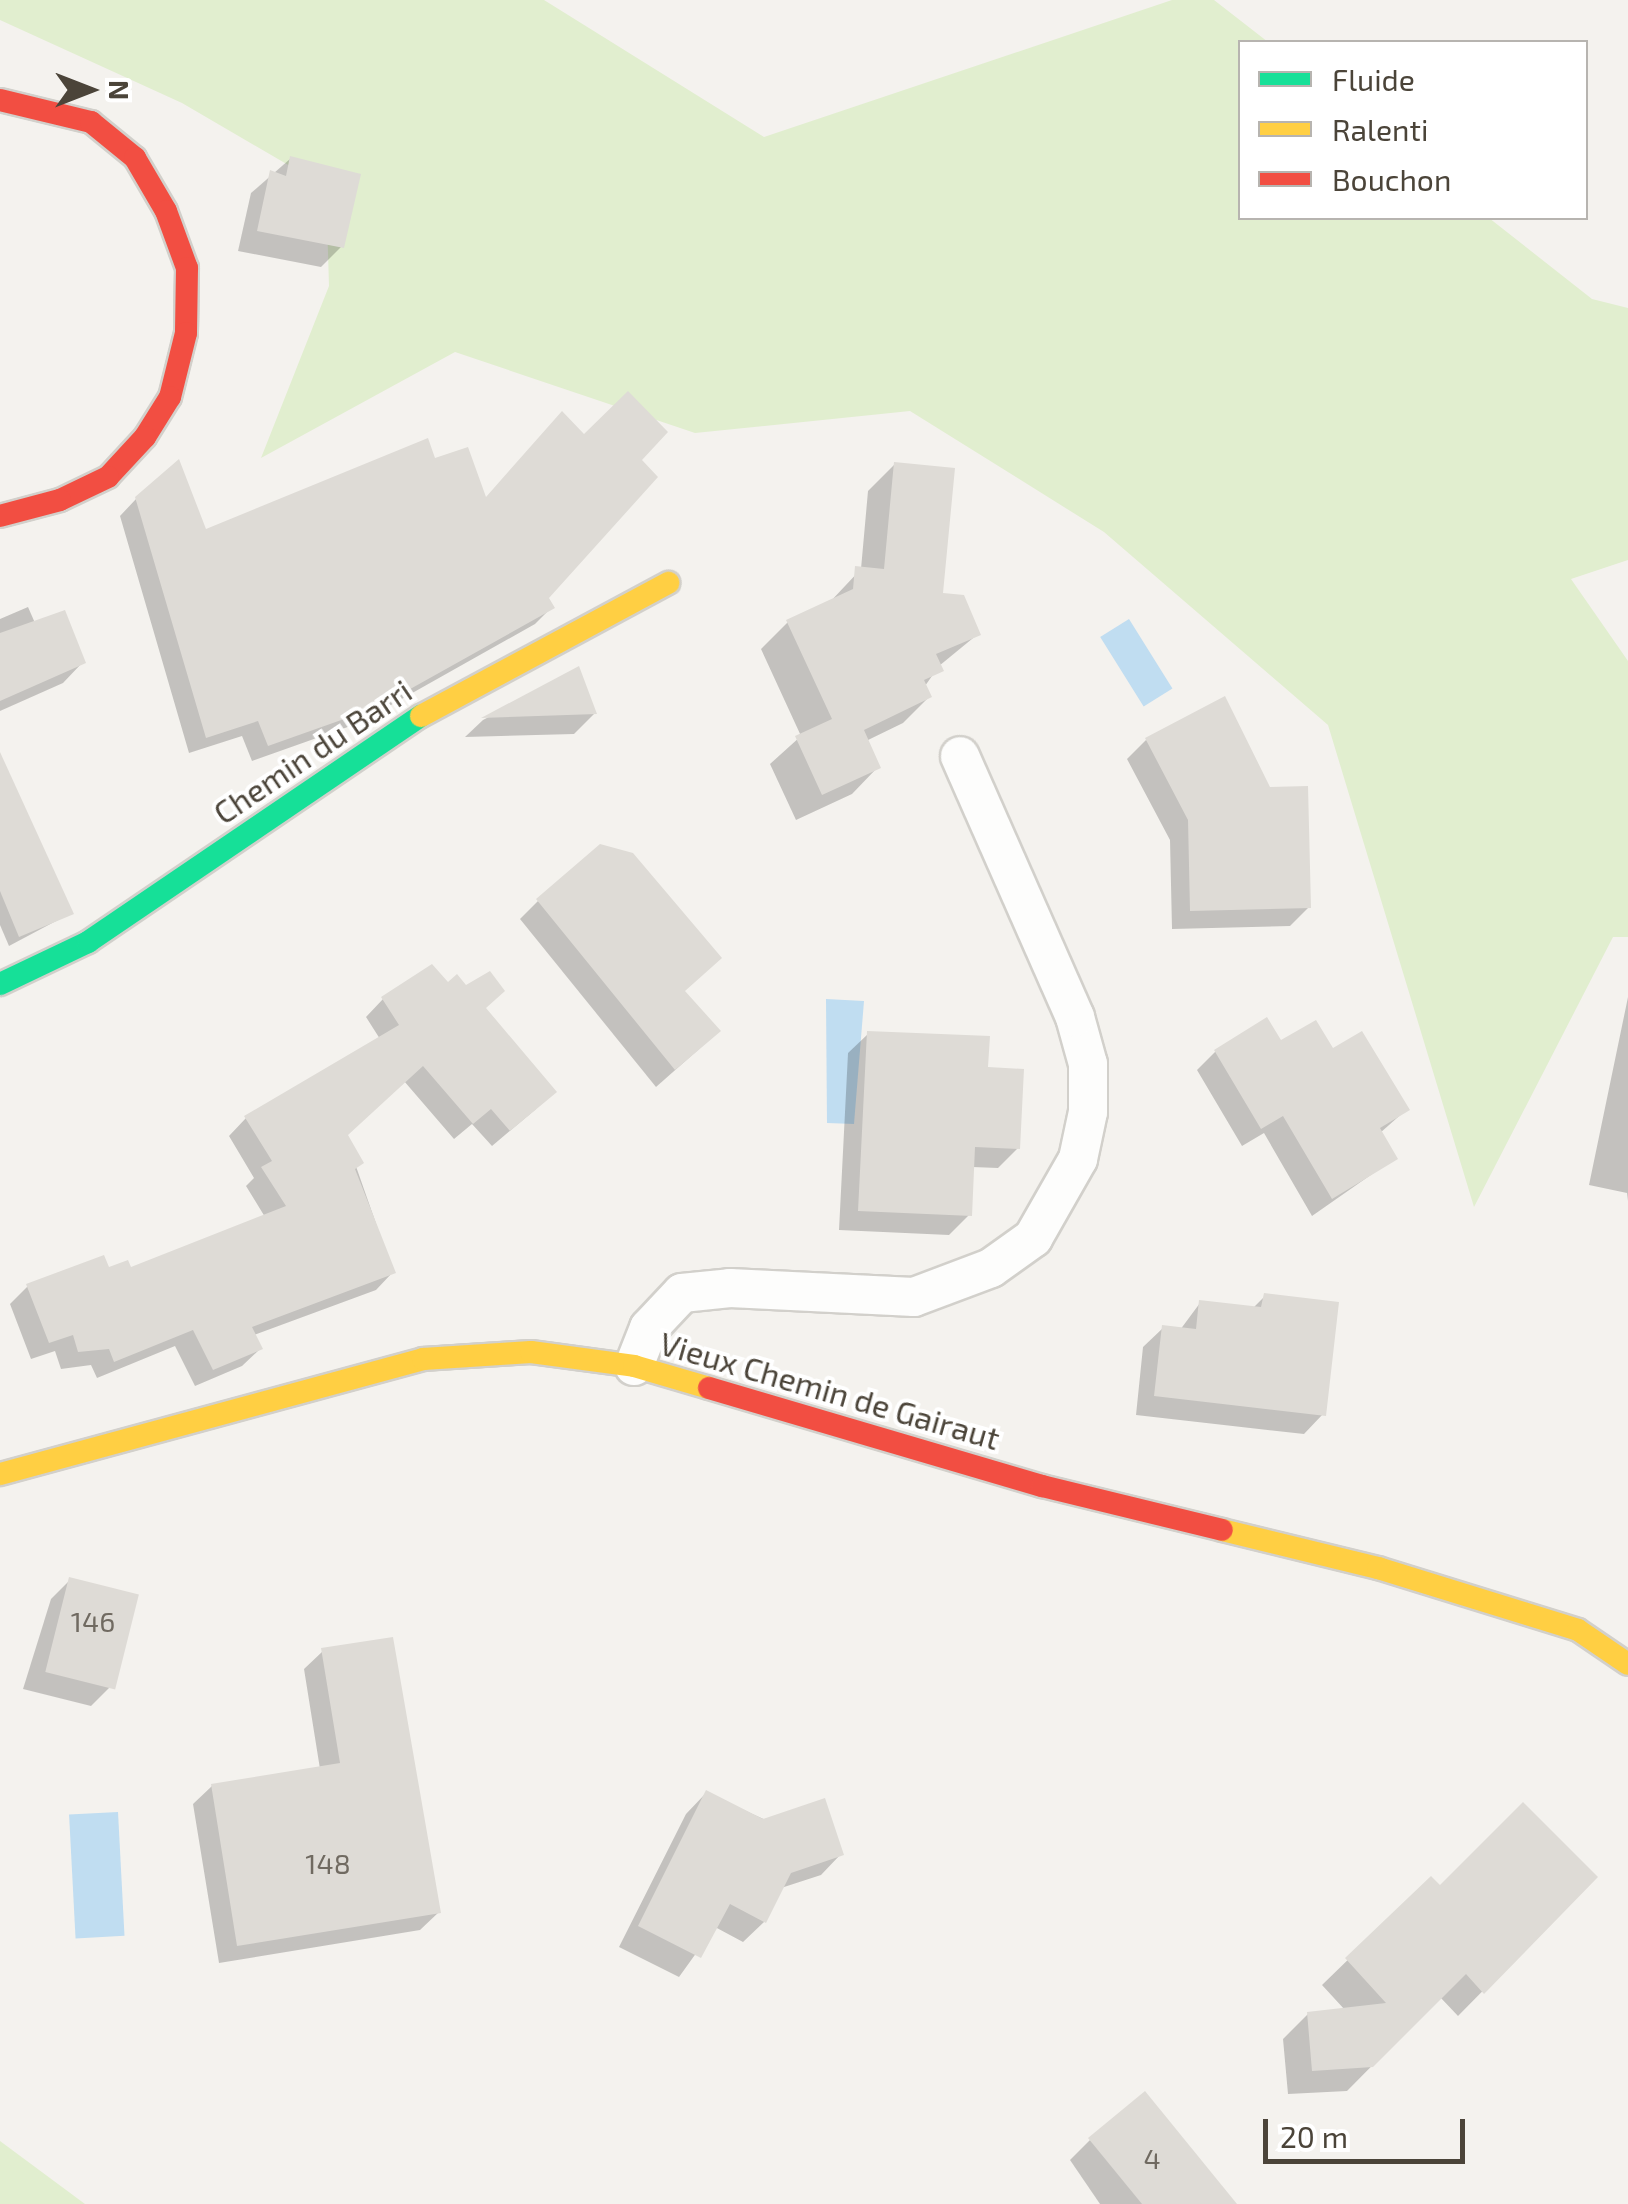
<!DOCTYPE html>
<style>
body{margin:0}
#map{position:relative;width:1628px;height:2204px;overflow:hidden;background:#f4f2ee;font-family:"Exo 2",sans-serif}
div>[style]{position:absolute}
.green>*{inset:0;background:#e1eecf}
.water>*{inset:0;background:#c0ddf1;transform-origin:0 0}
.shadow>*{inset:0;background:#0003}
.building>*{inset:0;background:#dedbd6;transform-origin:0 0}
.roads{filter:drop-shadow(2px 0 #d2d0cb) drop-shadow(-2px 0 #d2d0cb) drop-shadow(0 2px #d2d0cb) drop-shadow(0 -2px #d2d0cb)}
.lane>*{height:38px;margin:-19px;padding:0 19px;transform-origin:19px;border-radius:19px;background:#fdfdfc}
.fast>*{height:22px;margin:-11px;padding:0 11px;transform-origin:11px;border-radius:11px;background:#16e098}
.slow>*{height:22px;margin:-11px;padding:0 11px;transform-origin:11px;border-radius:11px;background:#ffcf43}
.jam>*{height:22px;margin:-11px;padding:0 11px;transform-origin:11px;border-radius:11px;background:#f24e42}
span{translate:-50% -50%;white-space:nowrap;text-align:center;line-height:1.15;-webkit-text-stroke:8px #fff;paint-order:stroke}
.number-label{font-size:28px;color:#706a61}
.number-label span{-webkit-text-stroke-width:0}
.street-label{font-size:32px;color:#4b4439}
.legend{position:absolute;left:1238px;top:40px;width:350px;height:180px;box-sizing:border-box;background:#fff;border:2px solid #b7b4b0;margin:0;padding:12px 18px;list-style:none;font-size:30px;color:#4b4439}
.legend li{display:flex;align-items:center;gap:20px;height:50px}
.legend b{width:50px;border:2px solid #b7b4b0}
.north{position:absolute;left:40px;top:40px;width:100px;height:100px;-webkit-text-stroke:8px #fff;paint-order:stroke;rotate:90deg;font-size:28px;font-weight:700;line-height:40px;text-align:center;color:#4b4439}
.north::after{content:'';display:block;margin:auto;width:35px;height:45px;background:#4b4439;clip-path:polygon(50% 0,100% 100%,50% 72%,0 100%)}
.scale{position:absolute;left:1263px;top:2119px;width:202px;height:45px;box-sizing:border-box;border:5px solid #4b4439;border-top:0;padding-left:12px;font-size:30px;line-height:35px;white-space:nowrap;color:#4b4439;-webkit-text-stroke:8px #fff;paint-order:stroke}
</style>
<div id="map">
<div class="green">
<i style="clip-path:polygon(0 0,544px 0,764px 137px,1172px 0,1214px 0,1268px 42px,1240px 42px,1240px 218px,1489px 218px,1592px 299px,1628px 308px,1628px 560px,1571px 579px,1628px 661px,1628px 937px,1613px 937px,1474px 1207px,1328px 725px,1104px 532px,910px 411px,695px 433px,455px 352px,261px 458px,329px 286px,326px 187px,182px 103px,0 20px)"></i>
<i style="clip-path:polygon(0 2141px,85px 2204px,0 2204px)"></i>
</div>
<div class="water">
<i style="left:1129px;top:619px;width:82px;height:34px;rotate:58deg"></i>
<i style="clip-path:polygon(826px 999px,864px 1001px,854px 1124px,827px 1123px)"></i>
<i style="left:118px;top:1812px;width:124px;height:49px;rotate:87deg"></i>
</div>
<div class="shadow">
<i style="clip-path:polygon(290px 159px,342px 246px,321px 267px,238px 251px,251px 193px)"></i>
<i style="clip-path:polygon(584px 437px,546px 597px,552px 607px,535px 624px,359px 723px,252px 761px,242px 736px,189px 753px,120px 516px,136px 499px,205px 532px,433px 461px,484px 500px)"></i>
<i style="clip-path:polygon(895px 464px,941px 595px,978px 634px,939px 666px,925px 686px,929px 697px,903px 723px,866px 741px,878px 767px,852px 794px,796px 820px,770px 764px,801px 736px,761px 649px,788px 622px,829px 603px,861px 569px,868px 491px)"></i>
<i style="clip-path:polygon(28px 607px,35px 623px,83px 662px,63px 683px,0 711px,0 619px)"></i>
<i style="clip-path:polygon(578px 670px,594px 714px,574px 734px,465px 737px,483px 720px)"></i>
<i style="clip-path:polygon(1146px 740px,1268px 790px,1309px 907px,1290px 926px,1172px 929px,1170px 840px,1127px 759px)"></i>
<i style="clip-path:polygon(0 803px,71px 913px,9px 946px,0 925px)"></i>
<i style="clip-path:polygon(538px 901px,683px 992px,699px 1049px,656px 1087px,520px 919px)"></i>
<i style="clip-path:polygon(448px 985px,483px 1009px,536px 1109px,492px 1146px,472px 1124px,454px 1139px,404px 1081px,345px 1135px,393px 1272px,376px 1290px,254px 1335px,260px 1349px,242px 1366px,195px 1386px,175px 1346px,97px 1378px,91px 1365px,61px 1369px,55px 1351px,31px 1359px,10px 1304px,28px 1286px,130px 1270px,265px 1217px,246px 1186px,254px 1178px,229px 1136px,246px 1118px,380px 1039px,366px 1017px,383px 999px)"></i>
<i style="clip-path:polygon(1628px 997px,1628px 1201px,1627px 1193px,1589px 1185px)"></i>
<i style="clip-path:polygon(868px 1034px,985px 1069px,1018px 1148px,998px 1168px,972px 1167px,969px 1215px,949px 1235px,839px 1230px,848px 1053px)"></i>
<i style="clip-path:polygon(1280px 1043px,1406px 1110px,1380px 1133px,1395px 1158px,1312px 1216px,1264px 1133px,1242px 1146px,1197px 1070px,1215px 1052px)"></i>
<i style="clip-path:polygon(1265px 1296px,1323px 1414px,1304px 1434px,1136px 1415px,1143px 1347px,1163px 1328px,1180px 1330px,1200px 1303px,1252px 1309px)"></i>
<i style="clip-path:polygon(70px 1580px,110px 1687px,91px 1706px,23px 1689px,51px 1599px)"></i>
<i style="clip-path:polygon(323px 1651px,439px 1912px,420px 1930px,219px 1963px,193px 1804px,212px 1786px,320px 1769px,304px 1669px)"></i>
<i style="clip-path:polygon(706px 1793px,841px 1854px,821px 1875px,781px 1888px,764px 1922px,743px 1942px,715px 1927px,679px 1977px,619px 1947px,686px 1814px)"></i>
<i style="clip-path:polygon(1595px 1877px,1458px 2016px,1440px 1997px,1347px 2091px,1288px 2094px,1283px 2039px,1308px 2014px,1345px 2010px,1322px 1985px,1431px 1879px,1440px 1889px)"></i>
<i style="clip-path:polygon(1090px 2140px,1234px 2204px,1100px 2204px,1070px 2160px)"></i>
</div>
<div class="building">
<i style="clip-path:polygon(290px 156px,361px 174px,344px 248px,257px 231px,270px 170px,286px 176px)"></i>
<i style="clip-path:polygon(628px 391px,668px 432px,642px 460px,658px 477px,549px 598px,555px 608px,378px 707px,268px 746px,258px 721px,206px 738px,135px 497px,179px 459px,206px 529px,428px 438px,435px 458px,468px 447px,486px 497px,562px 411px,584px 434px)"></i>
<i style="clip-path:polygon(894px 462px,955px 468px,943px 593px,964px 595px,981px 635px,936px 654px,944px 671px,924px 680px,932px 697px,864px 730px,881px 768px,822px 795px,795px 736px,832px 719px,786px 620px,853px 589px,855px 566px,884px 569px)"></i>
<i style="clip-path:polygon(65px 610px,86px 663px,0 701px,0 633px)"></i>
<i style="clip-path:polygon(579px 666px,597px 714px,481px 718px)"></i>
<i style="clip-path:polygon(1225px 696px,1270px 787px,1308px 786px,1311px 908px,1190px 911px,1188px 820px,1145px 738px)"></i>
<i style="clip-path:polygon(0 752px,74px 914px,19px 937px,0 891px)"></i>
<i style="clip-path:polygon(600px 844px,633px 853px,722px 958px,685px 991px,721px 1031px,675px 1070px,536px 899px)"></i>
<i style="clip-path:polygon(432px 964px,448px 982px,457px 974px,466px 985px,490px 971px,505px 991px,486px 1008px,557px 1092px,510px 1131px,491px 1109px,473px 1124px,423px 1066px,348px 1135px,364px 1163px,355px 1169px,396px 1273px,252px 1327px,263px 1349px,213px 1370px,193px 1330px,114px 1362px,109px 1349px,78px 1352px,73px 1335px,49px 1343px,26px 1284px,104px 1255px,109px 1267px,128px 1260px,131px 1267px,286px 1206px,261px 1167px,272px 1161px,244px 1116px,399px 1025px,381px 997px)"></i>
<i style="clip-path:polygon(1267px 1017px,1281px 1040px,1316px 1020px,1333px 1048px,1362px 1031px,1410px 1110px,1380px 1128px,1398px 1159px,1332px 1199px,1283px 1116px,1261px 1129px,1214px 1050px)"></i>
<i style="clip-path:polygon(867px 1031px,990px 1036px,988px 1067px,1024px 1069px,1020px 1149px,975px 1147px,972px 1216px,858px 1211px)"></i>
<i style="clip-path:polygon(1264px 1293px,1339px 1302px,1326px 1416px,1154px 1396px,1162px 1325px,1196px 1329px,1199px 1300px,1261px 1307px)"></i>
<i style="left:69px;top:1577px;width:72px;height:98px;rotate:14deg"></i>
<i style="clip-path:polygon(393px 1637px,441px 1913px,237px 1946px,211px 1784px,340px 1763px,321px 1648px)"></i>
<i style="clip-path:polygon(706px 1790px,763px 1819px,825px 1798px,844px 1855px,791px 1873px,766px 1923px,730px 1904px,701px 1958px,638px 1926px)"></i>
<i style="clip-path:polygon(1523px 1802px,1598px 1877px,1484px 1994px,1466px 1974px,1373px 2067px,1312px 2071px,1307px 2012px,1386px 2003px,1345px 1958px,1431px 1876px,1440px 1885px)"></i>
<i style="clip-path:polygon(1145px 2091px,1237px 2204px,1142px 2204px,1088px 2138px)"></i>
</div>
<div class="roads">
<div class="lane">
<i style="left:634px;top:1366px;width:41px;rotate:-68.5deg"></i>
<i style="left:649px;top:1328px;width:48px;rotate:-46.7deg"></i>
<i style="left:682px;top:1293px;width:48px;rotate:-5.9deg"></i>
<i style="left:730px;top:1288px;width:184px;rotate:2.8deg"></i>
<i style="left:914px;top:1297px;width:82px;rotate:-20.6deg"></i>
<i style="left:991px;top:1268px;width:52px;rotate:-35.5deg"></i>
<i style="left:1033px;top:1238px;width:91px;rotate:-60.3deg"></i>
<i style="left:1078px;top:1159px;width:48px;rotate:-78deg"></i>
<i style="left:1088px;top:1112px;width:48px;rotate:-90deg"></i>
<i style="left:1088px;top:1064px;width:49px;rotate:-105.5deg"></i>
<i style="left:1075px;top:1017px;width:285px;rotate:-113.8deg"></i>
</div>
<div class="fast">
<i style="left:0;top:984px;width:98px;rotate:-25.5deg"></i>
<i style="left:88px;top:942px;width:402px;rotate:-34.2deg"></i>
</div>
<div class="slow">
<i style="left:421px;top:716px;width:281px;rotate:-28.3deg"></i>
<i style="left:0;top:1474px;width:438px;rotate:-15.2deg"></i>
<i style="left:423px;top:1359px;width:108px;rotate:-3.7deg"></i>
<i style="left:531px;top:1352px;width:104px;rotate:7.7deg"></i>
<i style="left:634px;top:1366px;width:78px;rotate:16.3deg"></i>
<i style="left:1222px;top:1530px;width:161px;rotate:13.7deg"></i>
<i style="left:1378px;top:1568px;width:209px;rotate:17.2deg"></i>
<i style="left:1578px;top:1630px;width:60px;rotate:34.2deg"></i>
</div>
<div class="jam">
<i style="left:0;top:100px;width:94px;rotate:13.6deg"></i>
<i style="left:91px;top:122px;width:57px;rotate:39.3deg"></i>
<i style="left:135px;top:158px;width:61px;rotate:59.7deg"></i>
<i style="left:166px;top:211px;width:61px;rotate:69.8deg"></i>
<i style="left:187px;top:268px;width:65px;rotate:90.9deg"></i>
<i style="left:186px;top:333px;width:66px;rotate:104deg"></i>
<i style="left:170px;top:397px;width:47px;rotate:122deg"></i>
<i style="left:145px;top:437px;width:54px;rotate:132.8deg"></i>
<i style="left:108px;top:477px;width:53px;rotate:154.4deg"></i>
<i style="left:60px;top:500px;width:62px;rotate:165.1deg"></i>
<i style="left:709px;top:1388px;width:347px;rotate:16.4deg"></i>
<i style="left:1042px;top:1486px;width:185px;rotate:13.7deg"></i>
</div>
</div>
<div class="number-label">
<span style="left:93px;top:1621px">146</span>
<span style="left:328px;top:1863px">148</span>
<span style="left:1152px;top:2158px">4</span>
</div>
<div class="street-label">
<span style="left:312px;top:751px;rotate:-34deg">Chemin du Barri</span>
<span style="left:830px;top:1390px;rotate:16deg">Vieux Chemin de Gairaut</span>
</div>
<ul class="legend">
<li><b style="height:12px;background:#16e098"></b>Fluide</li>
<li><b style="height:12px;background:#ffcf43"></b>Ralenti</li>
<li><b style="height:12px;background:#f24e42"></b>Bouchon</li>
</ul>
<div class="north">N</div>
<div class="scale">20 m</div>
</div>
